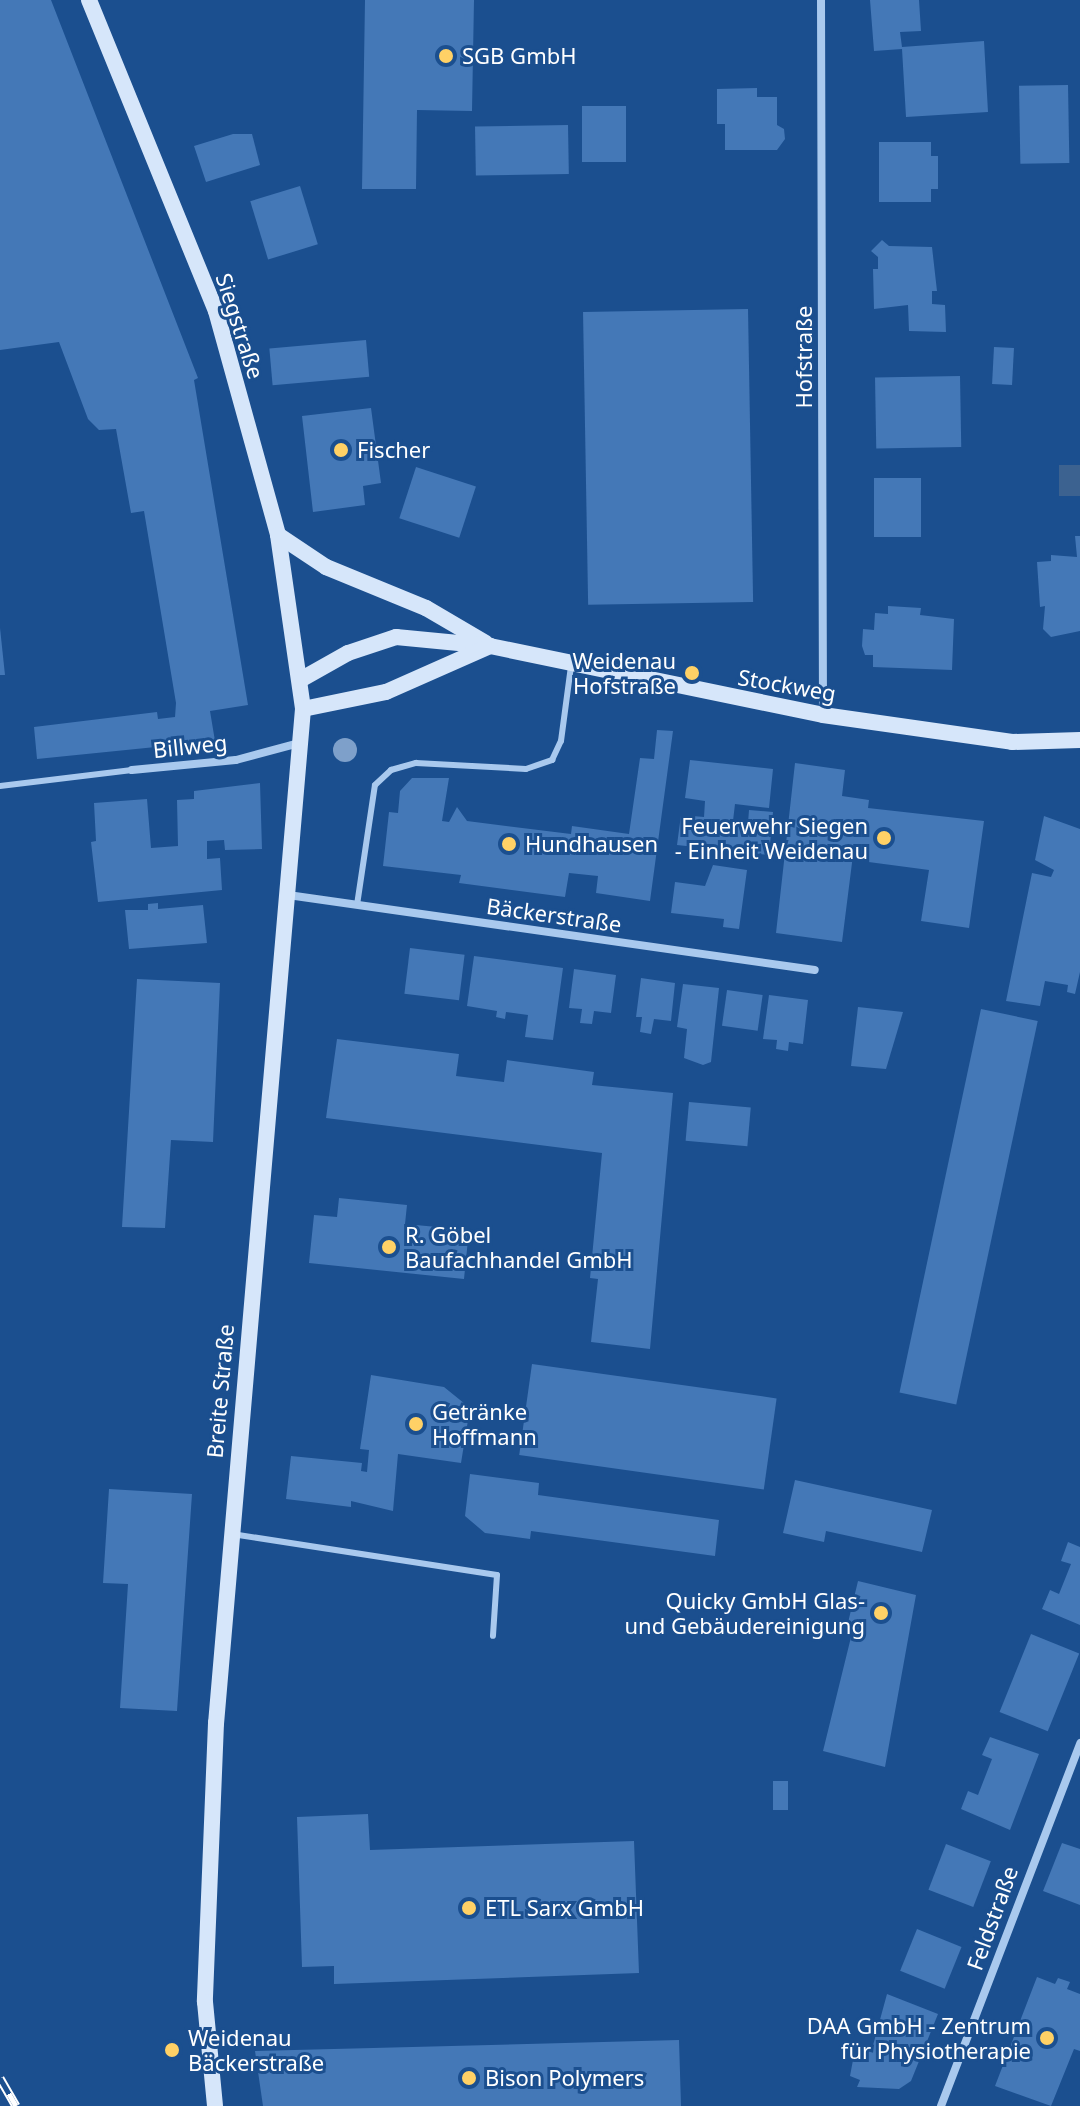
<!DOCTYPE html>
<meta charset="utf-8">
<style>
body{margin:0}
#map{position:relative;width:1080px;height:2106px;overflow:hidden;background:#1b4f8f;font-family:"Noto Sans",sans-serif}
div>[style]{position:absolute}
.water>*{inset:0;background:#3c6290;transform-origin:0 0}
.building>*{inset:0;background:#4478b7;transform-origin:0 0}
.lane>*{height:6px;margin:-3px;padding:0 3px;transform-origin:3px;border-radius:3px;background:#a9c9ee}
.street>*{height:8px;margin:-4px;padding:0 4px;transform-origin:4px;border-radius:4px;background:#a9c9ee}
.secondary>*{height:16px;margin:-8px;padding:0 8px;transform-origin:8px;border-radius:8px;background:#d6e6fa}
.rail>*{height:9px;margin-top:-4.5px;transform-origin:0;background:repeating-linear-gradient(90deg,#1b4f8f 0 18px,#fff 0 36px);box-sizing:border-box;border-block:2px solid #fff}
.trees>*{width:24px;height:24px;margin:-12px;border-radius:50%;background:#7ea0ca}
.dots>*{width:22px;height:22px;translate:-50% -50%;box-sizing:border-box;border:4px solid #1b4f8f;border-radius:50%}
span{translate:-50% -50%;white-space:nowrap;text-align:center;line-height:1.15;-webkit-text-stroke:6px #1b4f8f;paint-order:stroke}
.poi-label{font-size:22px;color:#fff}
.left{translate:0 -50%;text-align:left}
.right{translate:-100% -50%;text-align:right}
.street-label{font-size:22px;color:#fff}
</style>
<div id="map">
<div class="water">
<i style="left:1080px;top:465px;width:31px;height:21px;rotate:90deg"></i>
</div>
<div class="building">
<i style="clip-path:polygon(0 0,51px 0,198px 378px,194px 380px,248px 705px,210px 711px,215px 741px,37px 759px,34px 727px,157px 712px,158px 719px,175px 717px,176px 703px,144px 511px,131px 513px,116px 429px,99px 430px,88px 419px,59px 342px,0 350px)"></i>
<i style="clip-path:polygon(365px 0,474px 0,472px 111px,417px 110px,416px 189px,362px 189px)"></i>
<i style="clip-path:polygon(870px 0,919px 0,921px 31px,900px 32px,902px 47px,984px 41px,988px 112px,906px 117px,902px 49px,874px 51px)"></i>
<i style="left:1068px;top:85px;width:78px;height:49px;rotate:89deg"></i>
<i style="clip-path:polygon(757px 88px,757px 97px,777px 97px,777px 125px,784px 129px,785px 139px,777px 150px,725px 150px,725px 124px,717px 124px,717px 89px)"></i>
<i style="left:582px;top:106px;width:44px;height:56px"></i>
<i style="left:568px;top:125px;width:49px;height:93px;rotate:89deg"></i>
<i style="clip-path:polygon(233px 134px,252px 134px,260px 165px,206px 182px,194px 146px)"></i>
<i style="clip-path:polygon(879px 142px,931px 142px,931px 156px,938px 156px,938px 189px,931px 189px,931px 202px,879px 202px)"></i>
<i style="left:300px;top:186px;width:61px;height:52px;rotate:73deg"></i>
<i style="clip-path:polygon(882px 240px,889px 246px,932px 247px,937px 291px,932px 291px,932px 304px,945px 305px,946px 332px,909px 331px,908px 305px,874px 309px,873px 269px,878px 269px,878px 257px,871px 251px)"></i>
<i style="left:748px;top:309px;width:293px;height:165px;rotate:89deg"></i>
<i style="left:366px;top:340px;width:37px;height:97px;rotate:85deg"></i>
<i style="left:994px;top:347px;width:20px;height:37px;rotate:3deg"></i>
<i style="left:960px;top:376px;width:71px;height:85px;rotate:89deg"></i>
<i style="clip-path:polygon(371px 408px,381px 483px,363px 486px,365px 505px,313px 512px,302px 416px)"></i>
<i style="left:416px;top:467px;width:63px;height:54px;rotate:18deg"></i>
<i style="left:874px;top:478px;width:47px;height:59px"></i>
<i style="clip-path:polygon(1075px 536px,1080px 536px,1080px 631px,1051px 637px,1043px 629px,1045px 606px,1040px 607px,1037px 562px,1051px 561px,1051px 555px,1077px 557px)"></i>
<i style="clip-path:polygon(888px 606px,921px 608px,920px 615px,954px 619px,952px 670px,873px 667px,873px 655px,865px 655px,862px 646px,863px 629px,874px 630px,875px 613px,888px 614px)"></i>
<i style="clip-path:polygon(0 628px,5px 675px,0 675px)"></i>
<i style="clip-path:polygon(657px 730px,673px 731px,650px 901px,596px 893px,598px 876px,569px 873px,565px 897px,459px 883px,461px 875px,383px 866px,389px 812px,398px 813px,400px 791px,412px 778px,449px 778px,442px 821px,449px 822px,457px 807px,467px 821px,571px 834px,572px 826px,629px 834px,640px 758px,654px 759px)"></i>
<i style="clip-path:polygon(690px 760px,773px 769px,769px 808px,735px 804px,733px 821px,748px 823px,749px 810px,773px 812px,769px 855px,677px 845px,681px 815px,704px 817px,705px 801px,685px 798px)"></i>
<i style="clip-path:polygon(795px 763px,845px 770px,842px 796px,869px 800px,868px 808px,984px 821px,969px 928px,921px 921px,929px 870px,861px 861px,861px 856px,853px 855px,842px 942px,776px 933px)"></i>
<i style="clip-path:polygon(260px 783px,262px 849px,225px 850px,224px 840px,207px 841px,207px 859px,220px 858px,222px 890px,98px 902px,91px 842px,96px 841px,94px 803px,147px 799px,151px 848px,178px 846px,177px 800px,194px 799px,194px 791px)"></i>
<i style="clip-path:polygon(1044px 816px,1080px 829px,1080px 972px,1075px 994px,1067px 992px,1068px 985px,1045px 981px,1040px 1006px,1006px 1001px,1032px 873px,1051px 877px,1054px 870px,1035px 860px)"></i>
<i style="clip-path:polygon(713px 865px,747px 870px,739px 929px,723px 927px,724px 919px,671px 913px,675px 882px,705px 886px)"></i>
<i style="clip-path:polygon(158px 903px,158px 909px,203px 905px,207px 943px,129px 949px,125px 910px,148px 910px,148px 904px)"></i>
<i style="left:410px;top:948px;width:55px;height:46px;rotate:7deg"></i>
<i style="clip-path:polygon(474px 956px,563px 968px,553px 1040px,525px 1037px,528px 1015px,506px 1012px,505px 1019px,496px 1017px,497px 1011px,467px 1006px)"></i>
<i style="clip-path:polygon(574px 969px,616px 975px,611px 1013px,594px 1011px,592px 1024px,580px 1023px,582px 1009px,569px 1008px)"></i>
<i style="clip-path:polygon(641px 978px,675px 983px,671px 1021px,654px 1019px,651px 1034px,640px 1032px,642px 1017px,636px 1017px)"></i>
<i style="clip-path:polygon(137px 979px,220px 983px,213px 1142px,171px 1140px,165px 1228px,122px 1227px)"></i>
<i style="clip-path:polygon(683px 984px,719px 988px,711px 1062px,703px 1065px,684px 1058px,687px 1029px,677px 1027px)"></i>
<i style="left:727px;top:990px;width:36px;height:36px;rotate:8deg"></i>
<i style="clip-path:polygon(769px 995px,808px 1000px,803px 1044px,789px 1042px,788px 1051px,776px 1049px,777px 1040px,763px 1039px)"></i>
<i style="clip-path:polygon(858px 1007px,903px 1012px,886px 1069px,851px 1066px)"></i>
<i style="left:981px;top:1009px;width:58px;height:392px;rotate:12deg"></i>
<i style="clip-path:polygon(337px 1039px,459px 1054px,456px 1076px,504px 1082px,507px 1060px,594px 1072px,592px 1085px,673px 1093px,650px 1349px,591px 1342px,598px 1279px,590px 1278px,602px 1153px,326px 1118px)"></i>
<i style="left:689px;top:1102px;width:62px;height:39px;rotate:5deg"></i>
<i style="clip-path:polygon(339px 1198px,407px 1205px,405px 1224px,469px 1230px,464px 1279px,309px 1263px,314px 1215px,337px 1217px)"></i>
<i style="left:532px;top:1364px;width:247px;height:92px;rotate:8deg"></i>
<i style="clip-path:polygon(371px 1375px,444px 1387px,470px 1408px,461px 1463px,398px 1454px,393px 1511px,351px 1501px,351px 1507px,286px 1499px,291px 1456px,362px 1463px,361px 1471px,367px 1472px,369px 1450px,360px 1449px)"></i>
<i style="clip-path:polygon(470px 1474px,539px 1483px,538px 1495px,719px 1520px,715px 1556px,531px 1531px,530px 1539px,485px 1533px,465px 1516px)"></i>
<i style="clip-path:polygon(795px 1480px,932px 1510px,922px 1552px,826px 1531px,824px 1542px,783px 1533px)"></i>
<i style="clip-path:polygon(109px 1489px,192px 1494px,177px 1711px,120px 1708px,128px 1584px,103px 1583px)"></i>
<i style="clip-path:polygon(1068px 1542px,1080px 1547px,1080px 1625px,1042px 1609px,1050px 1590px,1059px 1594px,1071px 1564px,1061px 1561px)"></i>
<i style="clip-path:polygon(858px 1581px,916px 1595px,885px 1767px,823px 1751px,852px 1633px,846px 1631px)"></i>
<i style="left:1031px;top:1634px;width:52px;height:84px;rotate:22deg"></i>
<i style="clip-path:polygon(990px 1737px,1039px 1754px,1010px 1830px,961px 1809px,968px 1791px,978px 1795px,992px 1759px,982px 1755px)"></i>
<i style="left:773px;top:1781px;width:15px;height:29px"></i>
<i style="clip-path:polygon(368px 1814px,370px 1850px,634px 1841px,639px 1973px,334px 1984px,334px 1966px,302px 1967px,297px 1817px)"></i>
<i style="clip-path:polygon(1062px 1843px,1080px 1849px,1080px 1905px,1043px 1891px)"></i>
<i style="left:946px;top:1844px;width:48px;height:49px;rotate:21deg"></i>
<i style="left:917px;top:1929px;width:48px;height:45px;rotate:22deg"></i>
<i style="clip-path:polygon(1037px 1977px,1055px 1984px,1058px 1978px,1070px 1982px,1067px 1989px,1080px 1994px,1080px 2051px,1074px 2049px,1051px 2106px,995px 2086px)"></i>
<i style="clip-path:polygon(887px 1994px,938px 2014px,911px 2081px,899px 2089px,857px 2087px,860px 2080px,850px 2076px,853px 2060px,859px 2045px,872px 2049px)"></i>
<i style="clip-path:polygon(679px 2040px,681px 2106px,263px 2106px,255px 2051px)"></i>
</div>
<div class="lane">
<i style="left:0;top:786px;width:133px;rotate:-6.9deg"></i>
<i style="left:357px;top:905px;width:121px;rotate:-81.5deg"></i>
<i style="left:375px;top:785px;width:22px;rotate:-43deg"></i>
<i style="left:391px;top:770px;width:26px;rotate:-16deg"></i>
<i style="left:416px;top:763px;width:110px;rotate:3.1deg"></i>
<i style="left:526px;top:769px;width:28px;rotate:-19deg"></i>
<i style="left:552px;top:760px;width:21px;rotate:-65deg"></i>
<i style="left:561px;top:741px;width:76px;rotate:-82.4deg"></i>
<i style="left:232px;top:1534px;width:268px;rotate:8.8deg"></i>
<i style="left:497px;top:1575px;width:61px;rotate:93.8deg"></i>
</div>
<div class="street">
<i style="left:821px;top:0;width:715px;rotate:89.84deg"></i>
<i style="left:132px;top:770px;width:104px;rotate:-5.5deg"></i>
<i style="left:236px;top:760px;width:65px;rotate:-15.1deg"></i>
<i style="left:288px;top:895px;width:532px;rotate:8.1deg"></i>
<i style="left:941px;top:2106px;width:389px;rotate:-69deg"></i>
</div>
<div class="secondary">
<i style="left:89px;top:0;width:336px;rotate:67.8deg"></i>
<i style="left:216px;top:311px;width:232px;rotate:74.5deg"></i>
<i style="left:278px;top:535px;width:176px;rotate:81.8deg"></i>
<i style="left:303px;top:709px;width:1018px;rotate:94.9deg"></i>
<i style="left:216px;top:1723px;width:279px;rotate:92.3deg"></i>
<i style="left:205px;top:2002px;width:104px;rotate:84.5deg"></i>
<i style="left:278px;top:535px;width:58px;rotate:33.7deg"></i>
<i style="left:326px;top:567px;width:108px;rotate:22.3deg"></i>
<i style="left:426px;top:608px;width:69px;rotate:30.3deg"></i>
<i style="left:300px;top:680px;width:55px;rotate:-29.4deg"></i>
<i style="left:348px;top:653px;width:51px;rotate:-18.4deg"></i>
<i style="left:396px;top:637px;width:94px;rotate:5.5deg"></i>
<i style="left:490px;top:646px;width:340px;rotate:11.7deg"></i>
<i style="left:823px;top:715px;width:191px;rotate:8.1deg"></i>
<i style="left:1012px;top:742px;width:68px;rotate:-1.7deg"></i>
<i style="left:303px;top:709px;width:85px;rotate:-11.6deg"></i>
<i style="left:386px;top:692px;width:114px;rotate:-23.9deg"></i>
</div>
<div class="rail">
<i style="left:0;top:2078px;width:32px;rotate:60deg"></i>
</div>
<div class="trees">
<i style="left:345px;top:750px"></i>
</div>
<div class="dots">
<i style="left:446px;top:56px;background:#ffd166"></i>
<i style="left:341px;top:450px;background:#ffd166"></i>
<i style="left:692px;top:673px;background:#ffd166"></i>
<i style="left:884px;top:838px;background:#ffd166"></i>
<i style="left:509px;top:844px;background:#ffd166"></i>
<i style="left:389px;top:1247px;background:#ffd166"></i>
<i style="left:416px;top:1424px;background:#ffd166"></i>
<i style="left:881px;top:1613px;background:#ffd166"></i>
<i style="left:469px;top:1908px;background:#ffd166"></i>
<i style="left:1047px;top:2038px;background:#ffd166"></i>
<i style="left:172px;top:2050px;background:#ffd166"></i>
<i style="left:469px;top:2078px;background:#ffd166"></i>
</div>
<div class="poi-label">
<span class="left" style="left:462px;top:56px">SGB GmbH</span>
<span class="left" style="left:357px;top:450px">Fischer</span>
<span class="right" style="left:676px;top:673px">Weidenau<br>Hofstraße</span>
<span class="right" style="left:868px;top:838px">Feuerwehr Siegen<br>- Einheit Weidenau</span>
<span class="left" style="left:525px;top:844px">Hundhausen</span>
<span class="left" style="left:405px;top:1247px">R. Göbel<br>Baufachhandel GmbH</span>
<span class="left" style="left:432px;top:1424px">Getränke<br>Hoffmann</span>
<span class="right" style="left:865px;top:1613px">Quicky GmbH Glas-<br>und Gebäudereinigung</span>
<span class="left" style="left:485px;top:1908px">ETL Sarx GmbH</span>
<span class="right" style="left:1031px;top:2038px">DAA GmbH - Zentrum<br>für Physiotherapie</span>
<span class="left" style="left:188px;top:2050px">Weidenau<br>Bäckerstraße</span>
<span class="left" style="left:485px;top:2078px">Bison Polymers</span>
</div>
<div class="street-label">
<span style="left:240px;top:326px;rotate:72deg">Siegstraße</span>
<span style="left:804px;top:357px;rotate:-90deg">Hofstraße</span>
<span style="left:787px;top:685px;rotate:10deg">Stockweg</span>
<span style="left:190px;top:746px;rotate:-6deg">Billweg</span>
<span style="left:554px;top:915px;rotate:8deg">Bäckerstraße</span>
<span style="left:220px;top:1391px;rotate:-85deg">Breite Straße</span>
<span style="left:992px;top:1918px;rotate:-70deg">Feldstraße</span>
</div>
</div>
